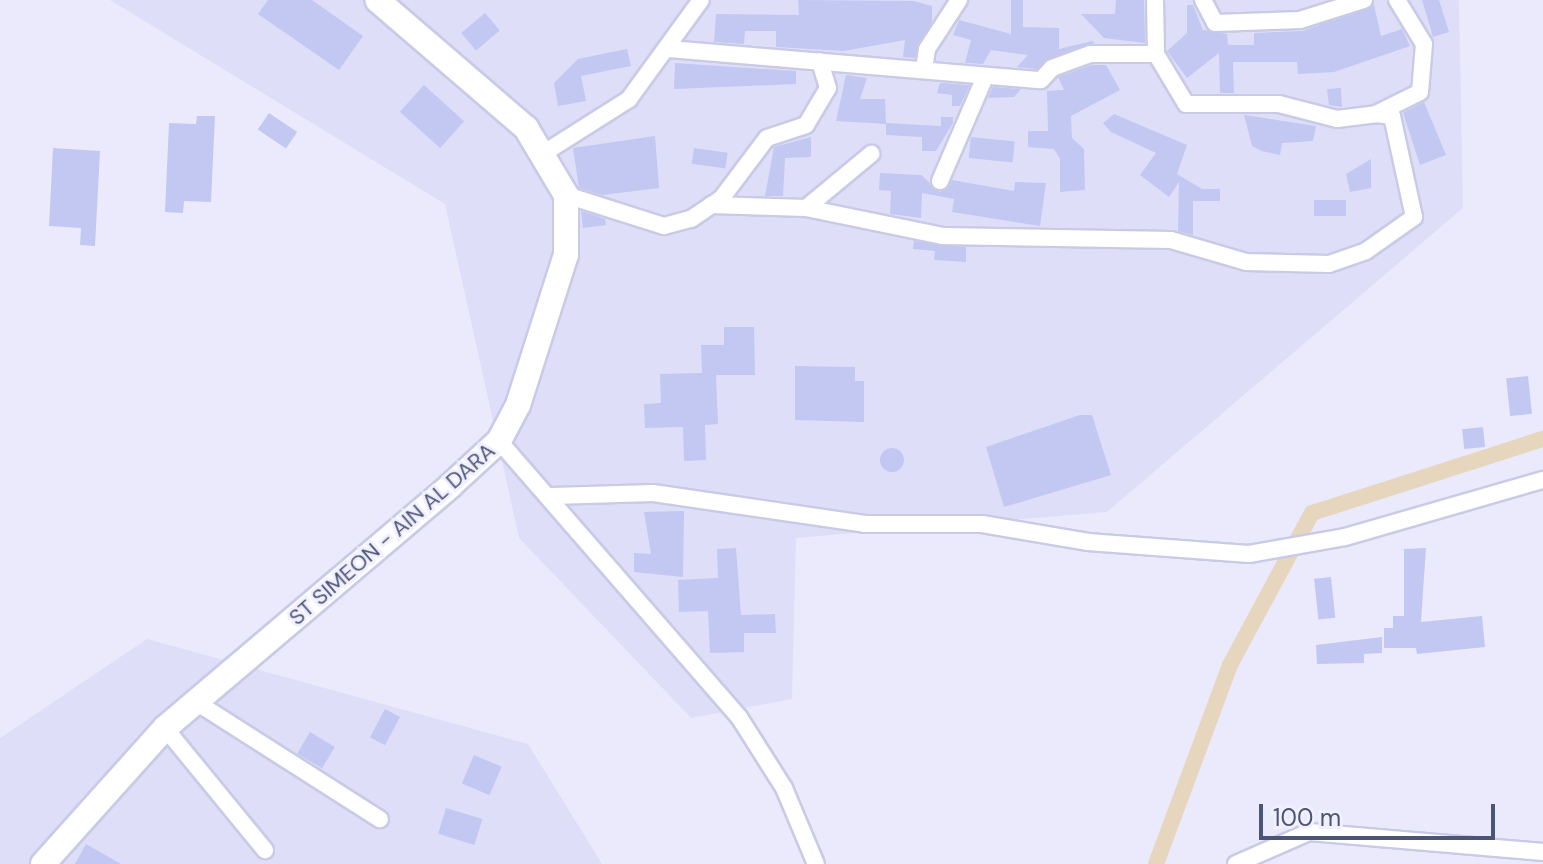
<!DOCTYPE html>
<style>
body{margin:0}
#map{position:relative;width:1543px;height:864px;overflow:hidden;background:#ebeafc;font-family:"DM Sans",sans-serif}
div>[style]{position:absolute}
.residential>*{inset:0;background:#dedef9}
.canal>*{height:16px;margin:-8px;padding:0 8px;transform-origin:8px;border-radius:8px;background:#e6d6be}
.building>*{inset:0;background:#c2c8f1;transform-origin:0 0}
.round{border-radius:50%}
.roads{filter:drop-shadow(2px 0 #c9cbe6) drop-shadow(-2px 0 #c9cbe6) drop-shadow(0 2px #c9cbe6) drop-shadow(0 -2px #c9cbe6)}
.minor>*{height:16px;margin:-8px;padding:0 8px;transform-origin:8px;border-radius:8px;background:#fff}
.secondary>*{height:24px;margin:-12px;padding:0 12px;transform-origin:12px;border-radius:12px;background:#fff}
span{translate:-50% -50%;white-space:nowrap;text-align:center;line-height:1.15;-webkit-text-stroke:6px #f1f0ff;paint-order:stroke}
.street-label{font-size:22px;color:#4d5577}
.scale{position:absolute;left:1259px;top:804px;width:236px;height:36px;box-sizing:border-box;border:4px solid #4d5577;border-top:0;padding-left:10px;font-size:24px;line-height:28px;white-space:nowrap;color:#4d5577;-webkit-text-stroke:6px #f1f0ff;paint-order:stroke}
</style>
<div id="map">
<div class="residential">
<i style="clip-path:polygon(110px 0,1459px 0,1463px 208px,1107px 512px,796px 538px,792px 699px,691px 718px,519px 538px,445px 204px)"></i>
<i style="clip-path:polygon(147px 639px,528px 744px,602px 864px,0 864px,0 738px)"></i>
</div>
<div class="canal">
<i style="left:1156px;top:864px;width:212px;rotate:-69.6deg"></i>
<i style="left:1230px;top:665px;width:173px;rotate:-61.7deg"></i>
<i style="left:1312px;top:513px;width:243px;rotate:-17.8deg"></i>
</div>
<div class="building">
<i style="clip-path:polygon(268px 0,312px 0,363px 36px,339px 70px,258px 14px)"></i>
<i style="clip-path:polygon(798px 0,913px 1px,932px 6px,932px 21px,915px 58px,903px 57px,905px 40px,844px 51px,776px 47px,776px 31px,745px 31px,744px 44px,714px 42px,716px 14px,799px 15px)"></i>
<i style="clip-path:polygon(1011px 0,1023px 0,1023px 27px,1059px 28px,1059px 49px,1093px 41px,1094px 43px,1037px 69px,1017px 67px,1028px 55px,991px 50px,983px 64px,965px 63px,971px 40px,953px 35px,959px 20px,1011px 34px)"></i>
<i style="clip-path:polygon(1116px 0,1144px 0,1145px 43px,1104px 38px,1081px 14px,1115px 14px)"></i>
<i style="clip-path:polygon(1422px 0,1439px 0,1449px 32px,1433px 37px)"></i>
<i style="clip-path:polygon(1187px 5px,1193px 5px,1203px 30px,1227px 34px,1228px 45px,1254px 45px,1254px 33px,1303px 31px,1374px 5px,1381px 36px,1402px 29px,1410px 46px,1334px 72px,1298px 74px,1297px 62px,1233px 62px,1234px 93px,1220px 93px,1219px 53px,1187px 78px,1167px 51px,1187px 33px)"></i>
<i style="left:485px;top:13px;width:23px;height:31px;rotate:50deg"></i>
<i style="clip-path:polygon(627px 49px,631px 66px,581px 76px,586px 101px,558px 106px,554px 83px,578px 59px)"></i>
<i style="clip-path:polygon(675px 63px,796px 71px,796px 84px,674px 89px)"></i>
<i style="clip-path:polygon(1092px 65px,1106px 65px,1120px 90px,1071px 116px,1072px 138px,1084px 149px,1085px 190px,1060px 192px,1060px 159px,1054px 149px,1028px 147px,1028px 131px,1048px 131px,1047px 91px,1064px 90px,1058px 77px)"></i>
<i style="clip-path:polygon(846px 75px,867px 78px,860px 99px,885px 99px,886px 124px,836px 121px)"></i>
<i style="clip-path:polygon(940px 83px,970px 85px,960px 106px,952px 106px,952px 95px,937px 93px)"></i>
<i style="left:424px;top:85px;width:54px;height:36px;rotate:42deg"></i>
<i style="clip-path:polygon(993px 87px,1021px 89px,1014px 97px,988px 98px)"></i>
<i style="clip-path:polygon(1341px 88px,1342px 107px,1329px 105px,1327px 89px)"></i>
<i style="clip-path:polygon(1424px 102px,1446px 155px,1420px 165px,1403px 113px)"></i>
<i style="left:269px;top:113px;width:34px;height:20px;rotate:34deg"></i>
<i style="clip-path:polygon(1114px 114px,1187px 145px,1177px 174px,1202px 189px,1220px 189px,1220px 201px,1193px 201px,1193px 235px,1178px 231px,1179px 182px,1169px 197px,1140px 175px,1156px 153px,1111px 132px,1103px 123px)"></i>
<i style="clip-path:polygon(1244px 115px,1316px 126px,1313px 141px,1282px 143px,1280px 155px,1262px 151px,1252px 146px)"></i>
<i style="clip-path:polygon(197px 116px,215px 116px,211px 202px,184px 201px,183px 213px,165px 212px,169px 123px,196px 124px)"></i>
<i style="clip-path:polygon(941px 117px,953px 117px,953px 123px,936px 151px,922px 151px,922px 137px,886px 135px,886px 123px,941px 126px)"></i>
<i style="clip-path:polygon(655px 136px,659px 188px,602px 195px,579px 188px,573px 148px)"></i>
<i style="clip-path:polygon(811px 137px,811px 157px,785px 158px,783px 196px,765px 196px,774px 147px)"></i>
<i style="left:971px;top:137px;width:44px;height:21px;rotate:6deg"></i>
<i style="clip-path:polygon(53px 148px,100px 151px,95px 246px,80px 245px,81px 228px,49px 226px)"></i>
<i style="left:694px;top:148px;width:34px;height:16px;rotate:8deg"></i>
<i style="clip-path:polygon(1371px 159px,1371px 188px,1350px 192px,1346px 174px)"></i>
<i style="clip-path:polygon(880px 173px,921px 175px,940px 192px,952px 180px,1014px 191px,1015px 182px,1046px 183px,1040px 226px,952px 212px,954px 199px,922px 193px,921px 218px,890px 214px,891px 191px,879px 190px)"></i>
<i style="left:1314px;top:200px;width:32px;height:16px"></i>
<i style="clip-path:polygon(581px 211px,605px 219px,606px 225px,583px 228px)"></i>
<i style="clip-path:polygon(914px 241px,966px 247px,966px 262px,934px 260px,935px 251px,913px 249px)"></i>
<i style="clip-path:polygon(724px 327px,754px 327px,755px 375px,716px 375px,718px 424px,705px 425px,706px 460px,684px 461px,683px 427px,645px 428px,644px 404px,661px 403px,660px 374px,702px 373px,701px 345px,724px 345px)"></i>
<i style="clip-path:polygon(795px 366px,855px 367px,855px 381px,864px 381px,864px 422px,795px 420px)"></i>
<i style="left:1528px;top:376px;width:38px;height:22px;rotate:84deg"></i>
<i style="clip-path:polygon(1080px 415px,1092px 415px,1111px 475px,1004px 507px,986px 447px)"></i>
<i style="left:1483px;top:427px;width:20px;height:21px;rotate:84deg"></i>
<i class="round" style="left:880px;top:448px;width:24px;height:24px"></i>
<i style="clip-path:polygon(684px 511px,683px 577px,634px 572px,634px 553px,651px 554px,644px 512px)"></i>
<i style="clip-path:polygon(736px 548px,741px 615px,775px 614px,776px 633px,744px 633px,744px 652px,710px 653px,708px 611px,679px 612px,678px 580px,718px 578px,717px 549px)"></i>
<i style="clip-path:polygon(1426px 548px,1421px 622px,1482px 616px,1485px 647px,1417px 654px,1416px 648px,1384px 648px,1384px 628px,1393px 628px,1393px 616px,1404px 616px,1404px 549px)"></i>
<i style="left:1331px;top:577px;width:41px;height:17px;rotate:84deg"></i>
<i style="clip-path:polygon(1382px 637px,1382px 653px,1364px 654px,1364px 663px,1317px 664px,1316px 645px)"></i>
<i style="left:385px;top:709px;width:17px;height:32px;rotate:28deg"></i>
<i style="left:310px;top:732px;width:29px;height:25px;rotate:31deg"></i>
<i style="left:474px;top:755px;width:30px;height:31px;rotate:23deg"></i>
<i style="left:446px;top:808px;width:38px;height:27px;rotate:17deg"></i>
<i style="clip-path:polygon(86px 844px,121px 864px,75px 864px)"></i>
</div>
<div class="roads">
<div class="minor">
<i style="left:1155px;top:0;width:54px;rotate:88.9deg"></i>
<i style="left:1156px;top:54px;width:58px;rotate:59deg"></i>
<i style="left:1186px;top:104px;width:93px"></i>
<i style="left:1279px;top:104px;width:60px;rotate:14.5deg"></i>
<i style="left:1337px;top:119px;width:39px;rotate:-7deg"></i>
<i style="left:1376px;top:114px;width:49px;rotate:-26.6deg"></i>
<i style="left:1420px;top:92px;width:48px;rotate:-85.2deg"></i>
<i style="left:1424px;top:44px;width:52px;rotate:-121.5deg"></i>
<i style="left:1203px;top:0;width:26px;rotate:62deg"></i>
<i style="left:1215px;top:23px;width:85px;rotate:-2deg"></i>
<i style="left:1300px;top:20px;width:67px;rotate:-17.4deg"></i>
<i style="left:669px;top:49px;width:373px;rotate:4.8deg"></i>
<i style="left:1041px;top:80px;width:16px;rotate:-47deg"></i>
<i style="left:1052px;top:68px;width:40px;rotate:-20.2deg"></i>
<i style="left:1090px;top:54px;width:66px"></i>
<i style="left:924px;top:70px;width:21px;rotate:-82deg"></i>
<i style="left:927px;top:49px;width:59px;rotate:-56.9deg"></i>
<i style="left:544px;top:153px;width:101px;rotate:-32.4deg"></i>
<i style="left:629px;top:99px;width:122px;rotate:-54deg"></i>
<i style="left:940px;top:181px;width:113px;rotate:-66.6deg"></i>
<i style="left:566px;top:195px;width:103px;rotate:17.6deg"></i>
<i style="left:664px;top:226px;width:28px;rotate:-15deg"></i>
<i style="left:691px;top:219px;width:36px;rotate:-34deg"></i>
<i style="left:721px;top:199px;width:76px;rotate:-53deg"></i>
<i style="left:767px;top:138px;width:41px;rotate:-18.4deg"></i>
<i style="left:806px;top:125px;width:43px;rotate:-59.3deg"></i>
<i style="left:828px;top:88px;width:28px;rotate:-107deg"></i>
<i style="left:711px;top:205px;width:95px;rotate:1.8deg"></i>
<i style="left:806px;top:208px;width:139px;rotate:11.6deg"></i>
<i style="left:942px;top:236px;width:229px;rotate:1deg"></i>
<i style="left:1171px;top:240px;width:78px;rotate:16.3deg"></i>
<i style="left:1246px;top:262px;width:83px;rotate:1.4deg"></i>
<i style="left:1329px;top:264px;width:39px;rotate:-19deg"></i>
<i style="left:1366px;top:251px;width:59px;rotate:-35.3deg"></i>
<i style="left:1414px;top:217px;width:103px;rotate:-102.3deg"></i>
<i style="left:1392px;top:116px;width:16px;rotate:-173deg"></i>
<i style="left:806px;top:208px;width:85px;rotate:-39.7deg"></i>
<i style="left:499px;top:441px;width:366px;rotate:49deg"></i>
<i style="left:739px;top:717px;width:84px;rotate:57.6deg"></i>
<i style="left:784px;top:788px;width:82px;rotate:67.2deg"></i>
<i style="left:552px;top:496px;width:101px;rotate:-1.7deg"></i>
<i style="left:653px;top:493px;width:214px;rotate:8.3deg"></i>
<i style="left:865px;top:524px;width:117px"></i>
<i style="left:982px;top:524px;width:108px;rotate:9.6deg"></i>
<i style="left:1088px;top:542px;width:161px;rotate:4.3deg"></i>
<i style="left:1249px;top:554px;width:97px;rotate:-10deg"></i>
<i style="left:1345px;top:537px;width:206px;rotate:-16.1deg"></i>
<i style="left:196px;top:702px;width:218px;rotate:32.5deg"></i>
<i style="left:165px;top:728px;width:158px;rotate:50.7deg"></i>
<i style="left:1236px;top:864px;width:80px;rotate:-23.7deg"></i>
<i style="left:1309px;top:832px;width:235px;rotate:4.9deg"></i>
</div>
<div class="secondary">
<i style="left:43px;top:864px;width:183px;rotate:-48.1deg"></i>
<i style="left:165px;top:728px;width:374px;rotate:-40.3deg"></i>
<i style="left:450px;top:486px;width:67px;rotate:-42.6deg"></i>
<i style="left:499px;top:441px;width:41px;rotate:-62.2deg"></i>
<i style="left:518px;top:405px;width:157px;rotate:-72.3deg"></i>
<i style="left:566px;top:255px;width:60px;rotate:-90deg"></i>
<i style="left:566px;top:195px;width:78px;rotate:-120.8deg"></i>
<i style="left:526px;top:128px;width:196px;rotate:-139.3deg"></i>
</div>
</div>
<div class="street-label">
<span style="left:392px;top:534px;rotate:-41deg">ST SIMEON - AIN AL DARA</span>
</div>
<div class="scale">100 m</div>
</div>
